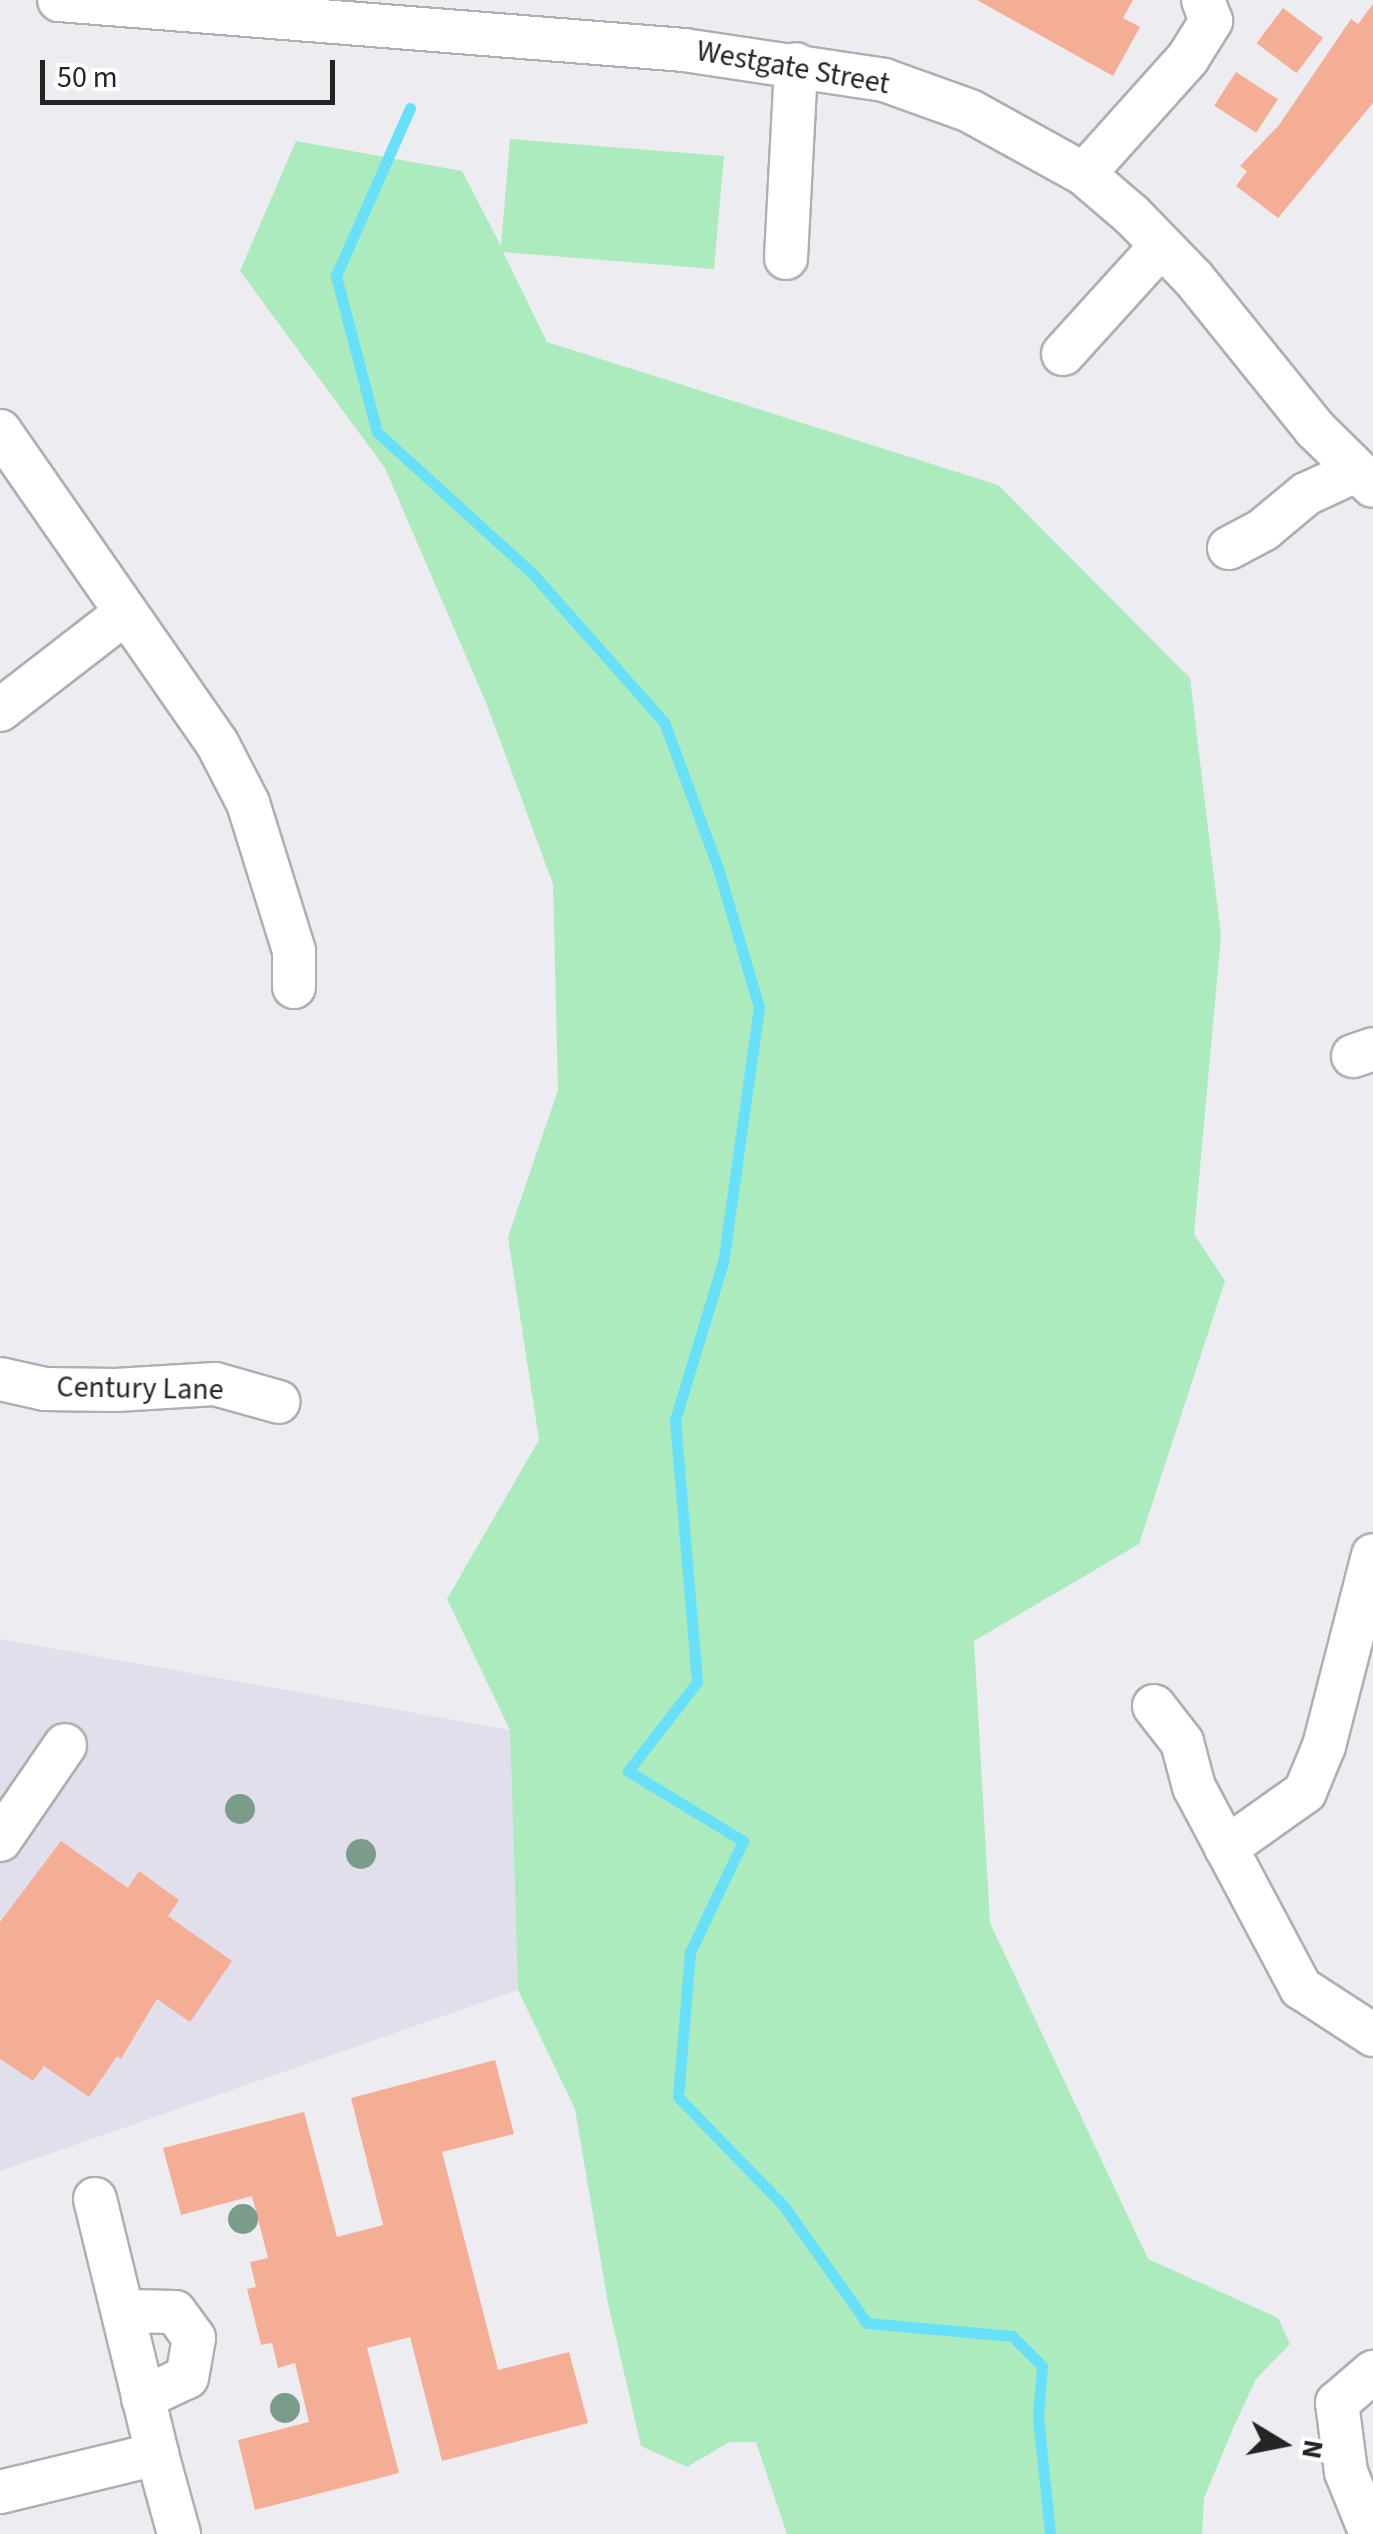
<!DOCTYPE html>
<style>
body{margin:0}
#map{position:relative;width:1373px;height:2534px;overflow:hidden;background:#ececf1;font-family:"Source Sans 3",sans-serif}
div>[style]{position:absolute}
.built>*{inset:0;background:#e0dfeb}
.green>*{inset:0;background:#abebbe}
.stream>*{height:11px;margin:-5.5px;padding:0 5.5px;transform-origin:5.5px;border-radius:5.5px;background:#68e0f9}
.building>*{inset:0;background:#f5ae96;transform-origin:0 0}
.roads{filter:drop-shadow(2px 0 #afafb3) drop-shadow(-2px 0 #afafb3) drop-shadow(0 2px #afafb3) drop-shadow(0 -2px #afafb3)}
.minor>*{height:42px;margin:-21px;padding:0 21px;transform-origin:21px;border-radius:21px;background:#fff}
.trees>*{width:30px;height:30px;margin:-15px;border-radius:50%;background:#7b9c8b}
span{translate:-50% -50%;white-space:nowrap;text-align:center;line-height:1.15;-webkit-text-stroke:10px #fff;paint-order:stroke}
.street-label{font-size:30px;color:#242425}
.north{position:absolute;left:1233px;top:2394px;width:100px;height:100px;-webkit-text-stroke:8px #fff;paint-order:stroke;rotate:100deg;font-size:28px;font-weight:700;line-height:40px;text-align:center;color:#242425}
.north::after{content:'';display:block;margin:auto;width:35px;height:45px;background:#242425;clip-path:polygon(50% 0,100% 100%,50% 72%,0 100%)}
.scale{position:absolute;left:40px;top:60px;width:295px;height:45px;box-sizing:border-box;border:5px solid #242425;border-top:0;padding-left:12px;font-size:30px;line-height:35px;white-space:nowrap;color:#242425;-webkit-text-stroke:8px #fff;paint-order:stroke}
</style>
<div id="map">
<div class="built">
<i style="clip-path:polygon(0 1639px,510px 1730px,518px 1990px,0 2171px)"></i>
</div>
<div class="green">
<i style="clip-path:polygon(510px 139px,724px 156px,714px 269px,503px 252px,547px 342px,998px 485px,1190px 678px,1221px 936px,1194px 1234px,1225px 1281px,1139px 1544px,974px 1641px,990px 1923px,1148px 2259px,1278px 2318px,1290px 2344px,1256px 2379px,1234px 2426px,1204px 2498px,1202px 2534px,787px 2534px,756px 2442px,729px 2442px,687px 2467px,641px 2446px,608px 2303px,575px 2109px,518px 1990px,510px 1730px,447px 1599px,539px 1440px,508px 1237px,558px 1090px,553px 884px,487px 705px,385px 468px,240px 271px,296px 141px,462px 171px,501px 246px)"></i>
</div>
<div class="stream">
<i style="left:410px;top:108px;width:184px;rotate:113.8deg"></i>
<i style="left:336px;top:276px;width:161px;rotate:75.3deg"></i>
<i style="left:377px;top:432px;width:211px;rotate:42.3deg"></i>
<i style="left:533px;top:574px;width:198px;rotate:48.5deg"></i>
<i style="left:664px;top:722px;width:156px;rotate:69.7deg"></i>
<i style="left:718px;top:868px;width:145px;rotate:73.6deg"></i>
<i style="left:759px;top:1007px;width:258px;rotate:98deg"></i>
<i style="left:723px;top:1262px;width:165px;rotate:106.9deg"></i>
<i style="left:675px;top:1420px;width:263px;rotate:85.2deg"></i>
<i style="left:697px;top:1682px;width:113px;rotate:127.8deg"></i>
<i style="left:628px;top:1771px;width:135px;rotate:31.3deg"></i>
<i style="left:743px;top:1841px;width:123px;rotate:115.5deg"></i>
<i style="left:690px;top:1952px;width:145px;rotate:94.7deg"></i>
<i style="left:678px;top:2097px;width:151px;rotate:45.8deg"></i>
<i style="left:783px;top:2205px;width:145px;rotate:54.6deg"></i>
<i style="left:867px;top:2323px;width:146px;rotate:5.1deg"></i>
<i style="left:1012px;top:2336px;width:42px;rotate:45deg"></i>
<i style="left:1042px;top:2366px;width:51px;rotate:94.5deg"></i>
<i style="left:1038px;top:2417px;width:118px;rotate:84.1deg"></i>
</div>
<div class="building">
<i style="clip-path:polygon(977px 0,1133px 0,1123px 18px,1140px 27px,1113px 76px)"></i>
<i style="clip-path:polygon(1373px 4px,1373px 103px,1278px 218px,1236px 186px,1247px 171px,1240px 166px,1279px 125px,1351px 19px,1358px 24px)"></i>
<i style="left:1283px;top:8px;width:50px;height:44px;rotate:37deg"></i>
<i style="left:1236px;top:72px;width:50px;height:40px;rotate:33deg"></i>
<i style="clip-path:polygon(61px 1841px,128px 1888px,139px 1871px,179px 1900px,168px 1916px,232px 1961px,190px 2022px,157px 1999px,121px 2059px,117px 2056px,89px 2097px,44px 2066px,33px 2081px,0 2059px,0 1922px)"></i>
<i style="clip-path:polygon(495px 2060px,514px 2134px,442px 2152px,498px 2370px,569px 2352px,588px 2423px,442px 2461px,410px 2337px,367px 2348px,399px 2473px,255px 2510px,238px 2440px,309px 2422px,295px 2363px,278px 2368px,272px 2343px,261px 2345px,247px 2289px,256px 2287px,250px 2262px,268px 2258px,252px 2196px,181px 2215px,163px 2148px,304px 2112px,337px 2237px,383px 2225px,351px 2098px)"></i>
</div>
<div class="roads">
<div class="minor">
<i style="left:59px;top:0;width:627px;rotate:4.57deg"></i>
<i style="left:684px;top:50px;width:202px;rotate:8.5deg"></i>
<i style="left:884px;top:80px;width:91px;rotate:19.8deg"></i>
<i style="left:970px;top:111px;width:130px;rotate:28.9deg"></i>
<i style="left:1084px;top:174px;width:63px;rotate:40.5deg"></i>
<i style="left:1132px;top:215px;width:89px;rotate:45.9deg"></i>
<i style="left:1194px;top:279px;width:193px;rotate:51.1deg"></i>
<i style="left:1315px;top:429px;width:81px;rotate:44.5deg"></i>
<i style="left:1084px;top:174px;width:156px;rotate:-48.1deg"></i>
<i style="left:1188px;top:58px;width:44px;rotate:-58.1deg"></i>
<i style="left:1211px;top:21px;width:22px;rotate:-111deg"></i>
<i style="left:786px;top:258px;width:194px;rotate:-87deg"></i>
<i style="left:1063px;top:354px;width:146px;rotate:-47.8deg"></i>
<i style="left:0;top:431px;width:380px;rotate:55.2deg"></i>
<i style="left:217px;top:743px;width:68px;rotate:62.7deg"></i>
<i style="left:248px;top:803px;width:155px;rotate:72.7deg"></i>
<i style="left:294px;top:951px;width:36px;rotate:90deg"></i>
<i style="left:1229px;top:548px;width:40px;rotate:-28deg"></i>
<i style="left:1264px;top:529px;width:55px;rotate:-39.8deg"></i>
<i style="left:1306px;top:494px;width:55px;rotate:-24.7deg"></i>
<i style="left:0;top:710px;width:155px;rotate:-37.7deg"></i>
<i style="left:1353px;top:1056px;width:21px;rotate:-19deg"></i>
<i style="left:0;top:1379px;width:46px;rotate:12.5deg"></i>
<i style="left:45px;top:1389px;width:71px;rotate:0.8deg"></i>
<i style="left:116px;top:1390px;width:99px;rotate:-3.5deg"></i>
<i style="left:215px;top:1384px;width:66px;rotate:15.7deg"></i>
<i style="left:1154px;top:1706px;width:46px;rotate:52.1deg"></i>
<i style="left:1182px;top:1742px;width:47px;rotate:75.1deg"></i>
<i style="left:1194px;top:1787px;width:228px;rotate:62deg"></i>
<i style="left:1301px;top:1988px;width:86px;rotate:33.1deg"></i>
<i style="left:0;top:1840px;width:115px;rotate:-55.6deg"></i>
<i style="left:1226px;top:1848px;width:97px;rotate:-35.3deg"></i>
<i style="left:1305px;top:1792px;width:50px;rotate:-67.6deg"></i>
<i style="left:1324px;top:1746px;width:197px;rotate:-75.6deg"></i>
<i style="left:95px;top:2199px;width:262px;rotate:76.3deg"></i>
<i style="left:123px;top:2311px;width:52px;rotate:1.1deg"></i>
<i style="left:175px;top:2312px;width:32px;rotate:54deg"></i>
<i style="left:194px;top:2338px;width:40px;rotate:100deg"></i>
<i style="left:187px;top:2377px;width:49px;rotate:154.5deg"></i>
<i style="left:0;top:2492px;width:162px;rotate:-13.6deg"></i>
<i style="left:157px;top:2454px;width:83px;rotate:74.6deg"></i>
<i style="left:1371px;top:2534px;width:67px;rotate:-112deg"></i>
<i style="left:1346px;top:2472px;width:70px;rotate:-97.4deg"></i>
<i style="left:1337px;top:2403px;width:48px;rotate:-40.7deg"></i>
</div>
</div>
<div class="trees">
<i style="left:240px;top:1809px"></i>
<i style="left:361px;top:1854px"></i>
<i style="left:243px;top:2219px"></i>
<i style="left:285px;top:2408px"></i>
</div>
<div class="street-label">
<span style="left:793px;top:68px;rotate:10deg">Westgate Street</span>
<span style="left:140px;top:1389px;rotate:1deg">Century Lane</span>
</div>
<div class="north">N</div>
<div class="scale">50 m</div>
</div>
